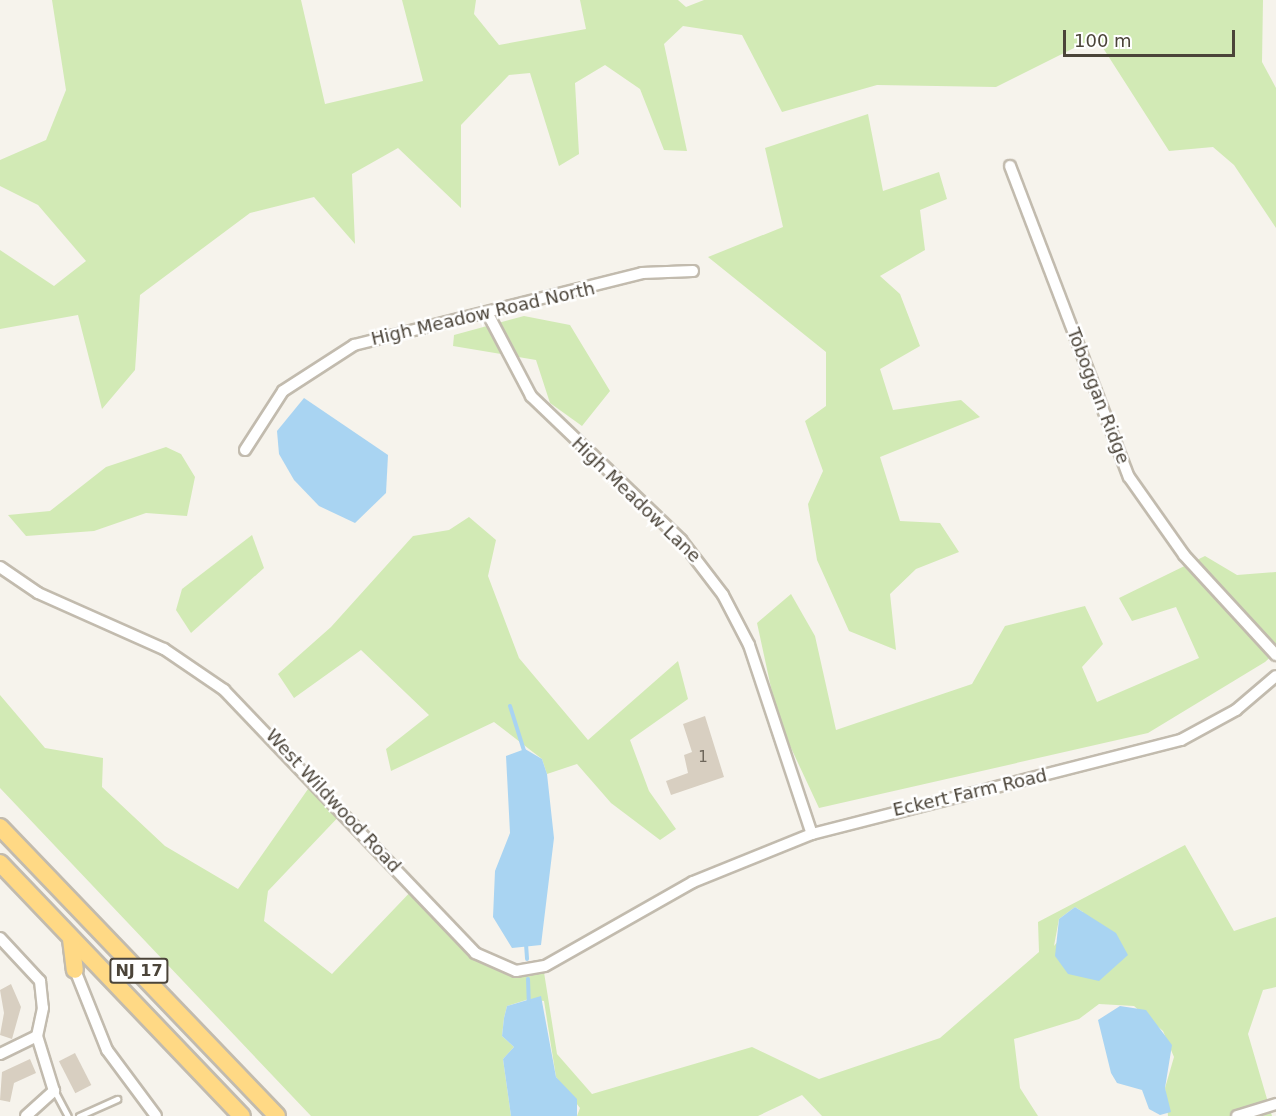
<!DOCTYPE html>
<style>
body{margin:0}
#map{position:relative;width:1276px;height:1116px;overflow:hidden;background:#f6f3ec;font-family:"DejaVu Sans",sans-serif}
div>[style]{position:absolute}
.green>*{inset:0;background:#d2eab5}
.water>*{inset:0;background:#a9d4f2}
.stream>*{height:4px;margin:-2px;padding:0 2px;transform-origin:2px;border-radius:2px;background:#a9d4f2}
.building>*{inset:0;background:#d8cfc1;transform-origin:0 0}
.roads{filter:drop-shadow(2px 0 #c2bbae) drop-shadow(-2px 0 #c2bbae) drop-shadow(0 2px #c2bbae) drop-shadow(0 -2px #c2bbae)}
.service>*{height:5px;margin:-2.5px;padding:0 2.5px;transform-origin:2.5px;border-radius:2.5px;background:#fff}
.minor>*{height:10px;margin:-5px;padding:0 5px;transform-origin:5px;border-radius:5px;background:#fff}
.trunk>*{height:16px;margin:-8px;padding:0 8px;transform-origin:8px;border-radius:8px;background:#ffd985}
span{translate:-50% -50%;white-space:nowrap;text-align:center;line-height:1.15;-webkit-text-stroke:5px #fff;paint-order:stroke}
.number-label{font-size:15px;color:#6e675b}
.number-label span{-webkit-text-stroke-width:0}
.shield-label span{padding:2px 4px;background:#fff;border:2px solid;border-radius:4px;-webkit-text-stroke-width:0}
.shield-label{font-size:16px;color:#4b4439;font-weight:700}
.street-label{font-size:18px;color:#4b4439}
.scale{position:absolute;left:1063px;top:30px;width:172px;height:27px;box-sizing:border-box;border:3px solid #4b4439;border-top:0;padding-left:8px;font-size:18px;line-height:21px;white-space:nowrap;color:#4b4439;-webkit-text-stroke:4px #fff;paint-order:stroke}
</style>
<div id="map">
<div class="green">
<i style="clip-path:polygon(52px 0,301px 0,325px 104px,423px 81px,402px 0,476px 0,474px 14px,499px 45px,586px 29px,580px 0,678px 0,686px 7px,704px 0,1263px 0,1262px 62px,1276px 88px,1276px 228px,1234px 165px,1213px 147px,1169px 151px,1096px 37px,996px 87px,877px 85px,782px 112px,742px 35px,683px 26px,664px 44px,687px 151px,664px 150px,640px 89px,605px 65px,575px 83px,579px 154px,559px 166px,530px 73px,509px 75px,461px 125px,461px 208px,398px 148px,352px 174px,355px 244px,314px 197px,250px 213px,140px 295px,135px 370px,102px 409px,78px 315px,0 329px,0 250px,54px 286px,86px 261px,38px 205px,0 186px,0 160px,46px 140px,66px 90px)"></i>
<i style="clip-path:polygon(868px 114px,883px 191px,939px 172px,947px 199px,920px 210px,925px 250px,880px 276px,900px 294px,920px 346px,880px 369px,893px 410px,961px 400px,980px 417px,880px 457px,900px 521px,940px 523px,959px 552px,916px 569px,890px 594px,896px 650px,849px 631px,817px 560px,808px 504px,823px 471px,805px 421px,826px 406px,826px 352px,708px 257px,783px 227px,765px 148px)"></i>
<i style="clip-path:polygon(524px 316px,570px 325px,610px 391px,582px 426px,550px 403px,536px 360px,453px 346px,454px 335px)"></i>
<i style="clip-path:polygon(166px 447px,181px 454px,195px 477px,187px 516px,146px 513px,94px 531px,26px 536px,8px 515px,50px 511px,106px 467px)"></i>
<i style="clip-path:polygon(469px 517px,496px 540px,488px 576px,519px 658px,588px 740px,678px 661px,688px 699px,630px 740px,649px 791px,676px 829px,660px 840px,611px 803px,577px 764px,547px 774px,542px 759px,494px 722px,391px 771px,386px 749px,429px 715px,361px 650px,294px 698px,278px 674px,331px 627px,413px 536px,449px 530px)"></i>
<i style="clip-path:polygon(252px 535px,264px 568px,191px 633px,176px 610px,182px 589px)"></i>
<i style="clip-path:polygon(1205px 556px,1237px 575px,1276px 572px,1276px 652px,1265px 662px,1148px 733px,819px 808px,778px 720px,757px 623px,791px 594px,815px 636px,836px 730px,972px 684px,1005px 626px,1085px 606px,1103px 644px,1082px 667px,1097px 702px,1199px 658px,1176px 607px,1132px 621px,1119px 598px)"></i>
<i style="clip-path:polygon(evenodd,0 695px,45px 748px,103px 758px,102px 787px,165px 846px,238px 889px,315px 779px,344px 811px,268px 891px,264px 921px,332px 974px,417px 885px,496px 965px,543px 966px,557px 1054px,592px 1094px,752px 1047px,819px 1079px,940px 1038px,1039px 952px,1038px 922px,1185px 845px,1234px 931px,1276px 917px,1276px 987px,1263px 990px,1248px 1034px,1272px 1116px,1168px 1116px,1165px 1088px,1174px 1057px,1163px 1031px,1134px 1006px,1099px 1004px,1079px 1019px,1014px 1039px,1020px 1088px,1038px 1116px,822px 1116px,802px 1095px,758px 1116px,577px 1116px,580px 1108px,556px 1077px,544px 1001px,529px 999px,507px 1006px,504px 1018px,502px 1036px,514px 1047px,503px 1059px,511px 1116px,311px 1116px,0 788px,0 695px,1075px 907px,1083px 912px,1054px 946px,1059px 919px,1075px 907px)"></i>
</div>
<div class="water">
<i style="clip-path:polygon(304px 398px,388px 455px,386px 493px,355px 523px,319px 506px,294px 480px,279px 454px,277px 431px)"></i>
<i style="clip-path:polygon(525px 749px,542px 759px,547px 774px,554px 838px,541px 945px,512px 948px,493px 917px,495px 871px,510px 833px,506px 756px)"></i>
<i style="clip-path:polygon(1075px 907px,1116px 933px,1128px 955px,1099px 981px,1068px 974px,1055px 956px,1059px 919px)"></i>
<i style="clip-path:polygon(541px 996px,556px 1077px,577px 1099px,577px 1116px,511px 1116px,503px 1059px,514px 1047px,502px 1036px,504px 1018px,507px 1006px)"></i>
<i style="clip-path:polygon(1120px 1006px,1146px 1010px,1172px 1045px,1165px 1088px,1171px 1112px,1160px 1115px,1149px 1109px,1142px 1090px,1117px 1083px,1111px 1073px,1098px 1020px)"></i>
</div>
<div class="stream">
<i style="left:510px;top:706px;width:50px;rotate:72.6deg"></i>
<i style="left:526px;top:944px;width:15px;rotate:86deg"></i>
<i style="left:528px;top:979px;width:24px;rotate:88deg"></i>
</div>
<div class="building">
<i style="clip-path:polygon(705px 716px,724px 777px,671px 795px,666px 781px,688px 773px,684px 755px,692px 752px,683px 724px)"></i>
<i style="clip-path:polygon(11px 984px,21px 1007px,12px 1039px,0 1035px,4px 1013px,0 990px)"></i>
<i style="left:75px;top:1053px;width:36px;height:18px;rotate:63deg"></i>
<i style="clip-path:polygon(30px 1059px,36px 1073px,14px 1083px,10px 1102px,0 1100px,2px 1072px)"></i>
</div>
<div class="roads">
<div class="service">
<i style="left:55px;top:1092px;width:27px;rotate:62deg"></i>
<i style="left:79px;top:1116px;width:42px;rotate:-24.1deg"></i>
</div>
<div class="minor">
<i style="left:1010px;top:166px;width:333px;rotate:69.1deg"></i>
<i style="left:1129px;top:477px;width:95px;rotate:54.8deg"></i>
<i style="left:1184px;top:555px;width:136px;rotate:47.4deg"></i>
<i style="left:488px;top:314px;width:93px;rotate:62.3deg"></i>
<i style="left:531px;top:396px;width:208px;rotate:43.8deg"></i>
<i style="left:681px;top:540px;width:69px;rotate:52.6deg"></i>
<i style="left:723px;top:595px;width:56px;rotate:62.5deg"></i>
<i style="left:749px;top:645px;width:199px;rotate:71.6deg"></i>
<i style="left:245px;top:450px;width:70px;rotate:-57.2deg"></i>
<i style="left:283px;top:391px;width:85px;rotate:-32.9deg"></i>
<i style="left:354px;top:345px;width:297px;rotate:-14deg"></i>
<i style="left:642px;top:273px;width:51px;rotate:-2.2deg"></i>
<i style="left:0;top:567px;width:46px;rotate:34.4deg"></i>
<i style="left:38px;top:593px;width:138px;rotate:24deg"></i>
<i style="left:164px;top:649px;width:73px;rotate:34.3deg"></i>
<i style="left:224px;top:690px;width:364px;rotate:46.3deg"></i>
<i style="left:475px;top:953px;width:45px;rotate:23.7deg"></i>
<i style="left:516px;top:971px;width:29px;rotate:-10deg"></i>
<i style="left:545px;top:966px;width:170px;rotate:-29.6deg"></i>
<i style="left:693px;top:882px;width:128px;rotate:-22deg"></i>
<i style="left:812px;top:834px;width:381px;rotate:-14.3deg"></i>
<i style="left:1181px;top:740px;width:63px;rotate:-28.6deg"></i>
<i style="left:1236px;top:710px;width:52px;rotate:-40.4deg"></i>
<i style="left:0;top:938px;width:59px;rotate:47.1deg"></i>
<i style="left:40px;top:981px;width:27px;rotate:84deg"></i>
<i style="left:43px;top:1008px;width:29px;rotate:102deg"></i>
<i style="left:37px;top:1036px;width:41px;rotate:154.1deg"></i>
<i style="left:75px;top:970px;width:86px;rotate:68.2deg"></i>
<i style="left:107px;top:1050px;width:82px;rotate:53.4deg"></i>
<i style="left:26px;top:1116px;width:38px;rotate:-42deg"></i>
<i style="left:54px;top:1091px;width:58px;rotate:-107.2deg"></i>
<i style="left:1237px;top:1116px;width:41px;rotate:-17.1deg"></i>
</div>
<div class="trunk">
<i style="left:0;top:827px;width:400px;rotate:46.2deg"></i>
<i style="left:0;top:863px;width:350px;rotate:46.3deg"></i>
<i style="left:71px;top:939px;width:31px;rotate:83deg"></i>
</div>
</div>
<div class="number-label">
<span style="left:703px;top:758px">1</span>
</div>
<div class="shield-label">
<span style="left:139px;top:971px">NJ 17</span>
</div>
<div class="street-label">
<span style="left:483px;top:314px;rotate:-13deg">High Meadow Road North</span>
<span style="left:1098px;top:396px;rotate:69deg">Toboggan Ridge</span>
<span style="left:636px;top:500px;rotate:44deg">High Meadow Lane</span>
<span style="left:970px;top:793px;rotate:-13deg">Eckert Farm Road</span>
<span style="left:333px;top:801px;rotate:47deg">West Wildwood Road</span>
</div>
<div class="scale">100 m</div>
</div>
